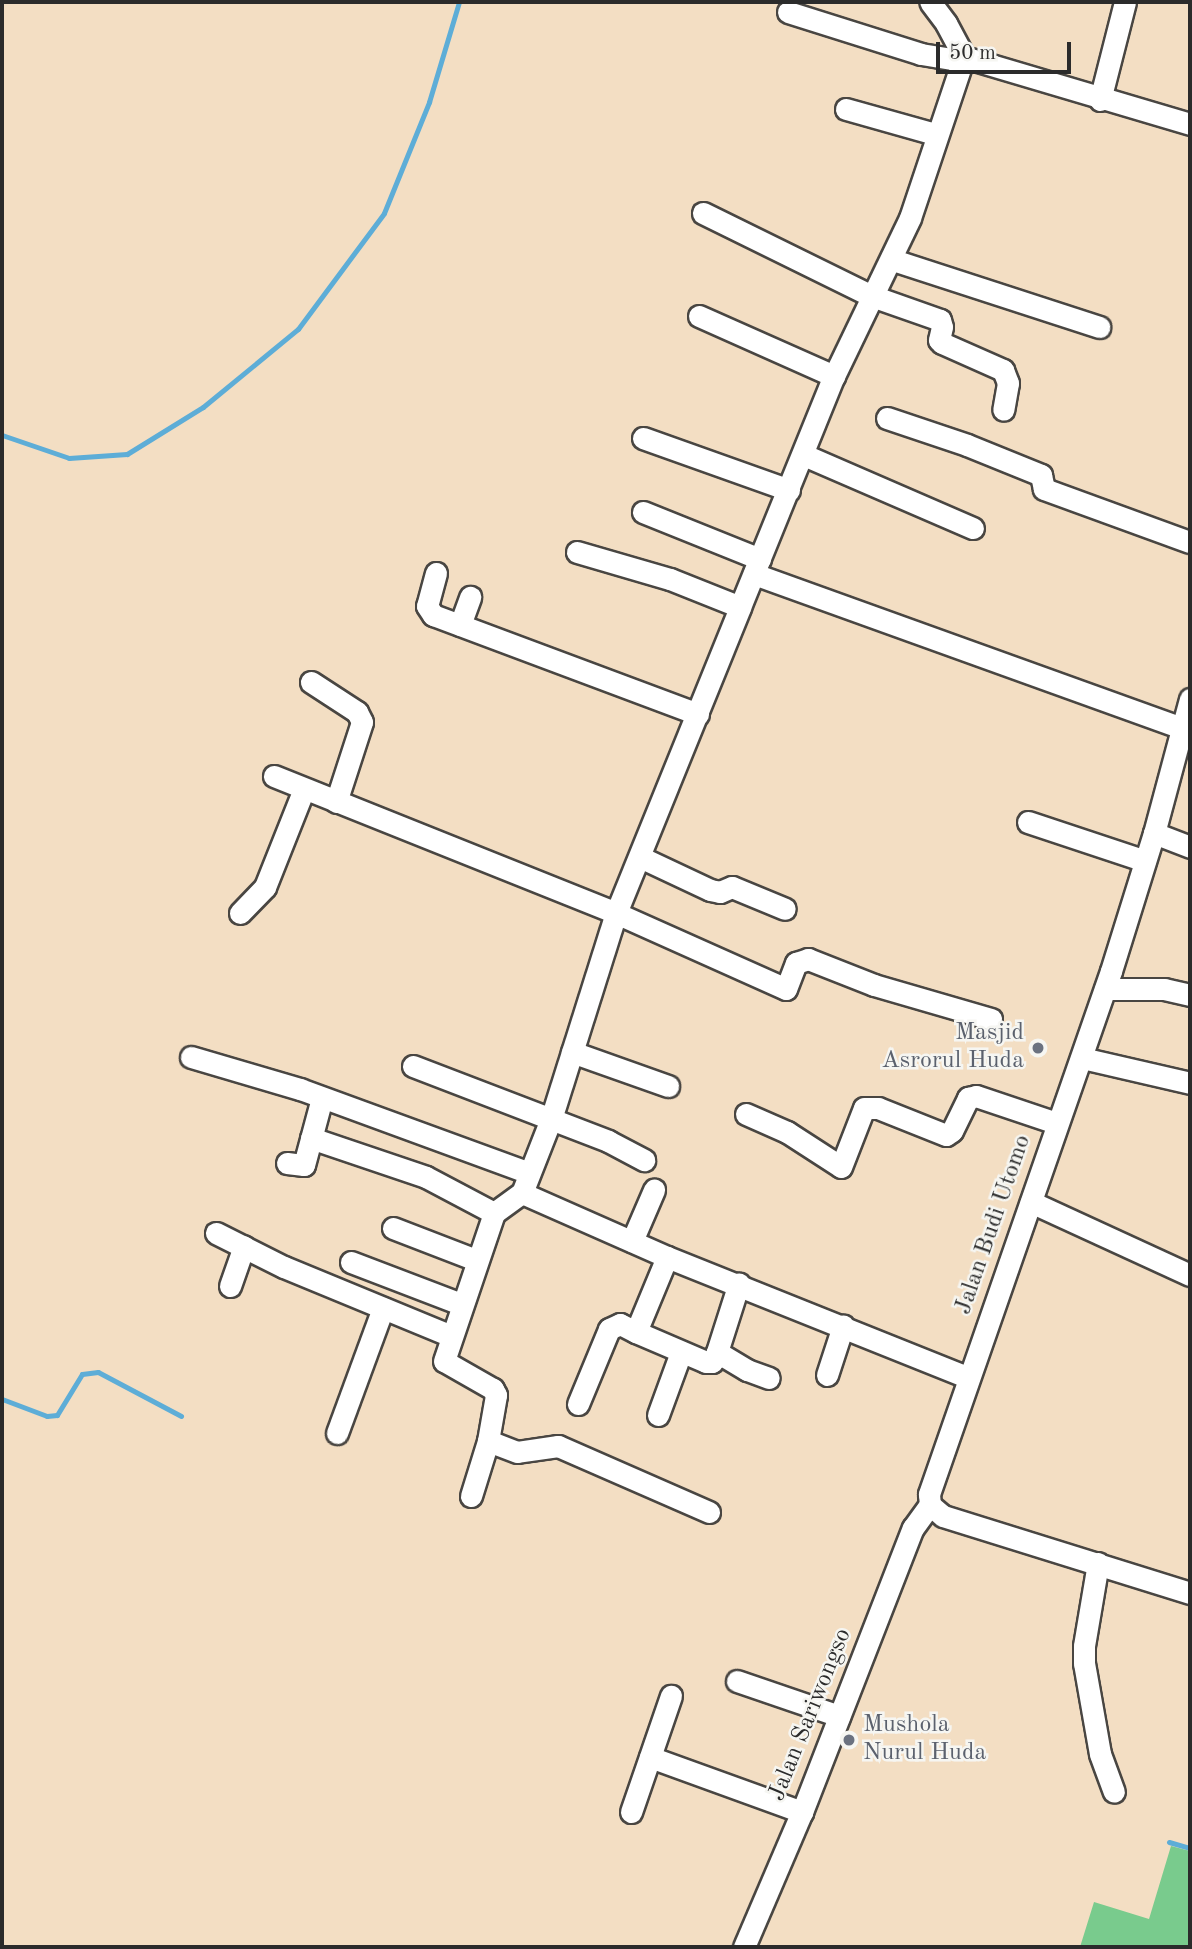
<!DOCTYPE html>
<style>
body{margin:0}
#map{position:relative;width:1192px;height:1949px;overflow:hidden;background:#f3dec3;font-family:"Old Standard TT",serif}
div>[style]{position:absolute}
.green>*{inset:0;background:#79cb8d}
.stream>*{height:5px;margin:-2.5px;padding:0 2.5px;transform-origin:2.5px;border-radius:2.5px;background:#5dadd7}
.roads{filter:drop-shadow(2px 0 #494642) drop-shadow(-2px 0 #494642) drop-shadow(0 2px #494642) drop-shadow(0 -2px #494642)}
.minor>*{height:21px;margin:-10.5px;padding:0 10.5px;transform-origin:10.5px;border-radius:10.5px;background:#fff}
.dots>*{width:19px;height:19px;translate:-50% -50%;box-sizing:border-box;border:4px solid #f6f6f2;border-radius:50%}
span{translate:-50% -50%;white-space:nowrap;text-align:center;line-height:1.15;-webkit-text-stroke:5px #f6f6f2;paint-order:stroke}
.worship-label{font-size:24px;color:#5b616d}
.right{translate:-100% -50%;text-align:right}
.left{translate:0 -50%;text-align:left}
.street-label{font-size:24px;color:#2b2b2b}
.frame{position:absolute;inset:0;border:4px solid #2b2b2b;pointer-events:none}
.scale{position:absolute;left:936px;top:42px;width:135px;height:32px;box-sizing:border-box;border:4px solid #2b2b2b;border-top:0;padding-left:9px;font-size:21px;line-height:24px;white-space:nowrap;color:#2b2b2b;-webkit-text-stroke:5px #f6f6f2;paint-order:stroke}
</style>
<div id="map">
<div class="green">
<i style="clip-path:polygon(1171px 1846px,1190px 1851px,1190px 1947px,1080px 1947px,1094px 1902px,1149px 1919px)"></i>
</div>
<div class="stream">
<i style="left:2px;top:435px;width:71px;rotate:18.9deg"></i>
<i style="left:69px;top:458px;width:58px;rotate:-3.9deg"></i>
<i style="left:127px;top:454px;width:89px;rotate:-31.7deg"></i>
<i style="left:203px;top:407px;width:123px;rotate:-39.4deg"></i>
<i style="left:298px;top:329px;width:144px;rotate:-53.4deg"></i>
<i style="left:384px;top:213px;width:120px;rotate:-67.9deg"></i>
<i style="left:429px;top:102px;width:104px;rotate:-73.3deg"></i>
<i style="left:2px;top:1399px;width:48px;rotate:20.7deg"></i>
<i style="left:47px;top:1416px;width:10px;rotate:-6deg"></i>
<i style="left:57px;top:1415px;width:48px;rotate:-58.6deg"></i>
<i style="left:82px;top:1374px;width:16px;rotate:-7deg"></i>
<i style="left:98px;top:1372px;width:94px;rotate:27.9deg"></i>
<i style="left:1169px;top:1842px;width:22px;rotate:16deg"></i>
</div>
<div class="roads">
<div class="minor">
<i style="left:788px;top:12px;width:139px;rotate:17.5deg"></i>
<i style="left:921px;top:54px;width:32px;rotate:9deg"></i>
<i style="left:953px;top:59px;width:11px;rotate:-10deg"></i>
<i style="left:964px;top:57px;width:236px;rotate:16.5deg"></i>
<i style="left:1100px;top:100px;width:101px;rotate:-75.7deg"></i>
<i style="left:846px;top:109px;width:92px;rotate:15.7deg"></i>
<i style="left:703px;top:213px;width:188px;rotate:26.2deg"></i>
<i style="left:872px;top:296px;width:72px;rotate:19.4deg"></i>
<i style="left:940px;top:320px;width:7px;rotate:74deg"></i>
<i style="left:942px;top:327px;width:13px;rotate:103deg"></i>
<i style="left:939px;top:340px;width:4px;rotate:45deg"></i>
<i style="left:942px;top:343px;width:67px;rotate:23.9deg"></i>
<i style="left:1003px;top:370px;width:14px;rotate:69deg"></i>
<i style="left:1008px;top:383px;width:27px;rotate:100deg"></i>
<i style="left:893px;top:260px;width:217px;rotate:18deg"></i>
<i style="left:699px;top:316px;width:148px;rotate:24deg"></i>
<i style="left:887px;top:418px;width:84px;rotate:18.6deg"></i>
<i style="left:967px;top:445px;width:80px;rotate:22.1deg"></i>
<i style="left:1041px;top:475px;width:14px;rotate:78deg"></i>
<i style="left:1044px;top:489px;width:155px;rotate:20deg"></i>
<i style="left:643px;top:438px;width:155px;rotate:19.6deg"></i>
<i style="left:804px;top:455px;width:184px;rotate:23.4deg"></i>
<i style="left:643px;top:512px;width:126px;rotate:21.9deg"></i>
<i style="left:577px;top:552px;width:97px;rotate:16.2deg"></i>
<i style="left:670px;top:579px;width:75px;rotate:21.8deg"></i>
<i style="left:436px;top:573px;width:34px;rotate:105deg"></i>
<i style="left:427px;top:606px;width:11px;rotate:56deg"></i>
<i style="left:433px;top:615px;width:283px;rotate:20.5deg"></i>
<i style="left:754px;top:574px;width:455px;rotate:19.8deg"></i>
<i style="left:460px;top:625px;width:30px;rotate:-70deg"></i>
<i style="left:311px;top:682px;width:55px;rotate:33.1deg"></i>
<i style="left:357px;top:712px;width:11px;rotate:63deg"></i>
<i style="left:362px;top:722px;width:84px;rotate:108deg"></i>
<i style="left:1190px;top:699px;width:139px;rotate:105deg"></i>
<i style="left:1154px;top:833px;width:145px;rotate:107.3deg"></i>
<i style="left:1111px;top:971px;width:554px;rotate:109.19deg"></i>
<i style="left:929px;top:1494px;width:11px;rotate:85deg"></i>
<i style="left:930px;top:1505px;width:17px;rotate:40deg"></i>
<i style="left:943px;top:1516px;width:259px;rotate:17.3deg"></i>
<i style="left:274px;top:776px;width:368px;rotate:21.8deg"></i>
<i style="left:616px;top:913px;width:186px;rotate:24.1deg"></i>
<i style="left:786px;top:989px;width:28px;rotate:-69deg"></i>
<i style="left:796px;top:963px;width:13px;rotate:-18deg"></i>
<i style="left:808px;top:959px;width:71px;rotate:21.5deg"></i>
<i style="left:874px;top:985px;width:122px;rotate:16.2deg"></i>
<i style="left:1028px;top:822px;width:123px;rotate:18.4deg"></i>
<i style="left:1154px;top:833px;width:39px;rotate:21deg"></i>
<i style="left:640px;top:857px;width:77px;rotate:25.2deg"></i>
<i style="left:710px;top:890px;width:10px;rotate:11deg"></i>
<i style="left:720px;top:892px;width:13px;rotate:-23deg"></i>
<i style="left:732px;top:887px;width:57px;rotate:22.5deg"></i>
<i style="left:240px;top:913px;width:36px;rotate:-46deg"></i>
<i style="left:265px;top:887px;width:105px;rotate:-68.3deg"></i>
<i style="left:1105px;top:989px;width:59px"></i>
<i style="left:1164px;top:989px;width:27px;rotate:13deg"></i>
<i style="left:572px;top:1052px;width:102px;rotate:19.5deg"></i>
<i style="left:191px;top:1057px;width:114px;rotate:16.4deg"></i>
<i style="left:300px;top:1089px;width:244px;rotate:20.1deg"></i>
<i style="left:1082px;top:1058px;width:111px;rotate:13deg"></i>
<i style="left:413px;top:1066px;width:209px;rotate:21deg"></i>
<i style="left:608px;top:1141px;width:41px;rotate:27.8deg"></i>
<i style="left:746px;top:1114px;width:45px;rotate:23.7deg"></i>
<i style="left:787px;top:1132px;width:64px;rotate:32.9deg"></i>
<i style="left:841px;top:1167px;width:63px;rotate:-68.7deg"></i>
<i style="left:864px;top:1108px;width:14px"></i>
<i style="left:878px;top:1108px;width:73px;rotate:21.7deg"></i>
<i style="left:946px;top:1135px;width:7px;rotate:-34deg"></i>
<i style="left:952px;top:1131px;width:37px;rotate:-64deg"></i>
<i style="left:968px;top:1098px;width:8px;rotate:-14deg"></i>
<i style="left:976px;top:1096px;width:84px;rotate:18.6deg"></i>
<i style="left:311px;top:1138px;width:121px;rotate:18.7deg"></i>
<i style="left:426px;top:1177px;width:77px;rotate:27.9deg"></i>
<i style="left:287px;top:1163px;width:17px;rotate:7deg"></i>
<i style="left:304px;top:1165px;width:69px;rotate:-75deg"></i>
<i style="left:522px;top:1193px;width:158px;rotate:23.8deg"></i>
<i style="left:667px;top:1257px;width:325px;rotate:21.8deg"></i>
<i style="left:1031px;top:1202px;width:175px;rotate:24.7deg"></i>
<i style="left:393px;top:1228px;width:89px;rotate:21.1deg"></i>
<i style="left:216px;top:1233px;width:76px;rotate:26.6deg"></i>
<i style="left:284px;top:1267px;width:181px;rotate:22.4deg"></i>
<i style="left:632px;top:1241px;width:56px;rotate:-66.7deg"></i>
<i style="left:667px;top:1257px;width:81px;rotate:112.5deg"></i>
<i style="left:636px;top:1332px;width:76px;rotate:23.2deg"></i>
<i style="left:706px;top:1362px;width:6px"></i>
<i style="left:712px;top:1362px;width:11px;rotate:-63deg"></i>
<i style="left:717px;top:1352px;width:72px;rotate:-72.3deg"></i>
<i style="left:351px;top:1262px;width:118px;rotate:20.9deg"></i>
<i style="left:230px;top:1286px;width:42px;rotate:-70.7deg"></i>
<i style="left:717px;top:1352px;width:35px;rotate:31deg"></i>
<i style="left:747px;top:1370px;width:23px;rotate:20deg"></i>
<i style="left:827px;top:1375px;width:52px;rotate:-71.9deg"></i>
<i style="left:578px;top:1404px;width:81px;rotate:-67.5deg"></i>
<i style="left:609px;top:1329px;width:12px;rotate:-24deg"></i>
<i style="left:620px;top:1324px;width:18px;rotate:27deg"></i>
<i style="left:658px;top:1415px;width:67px;rotate:-69.9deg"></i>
<i style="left:337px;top:1433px;width:133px;rotate:-69.8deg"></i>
<i style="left:471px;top:1496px;width:58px;rotate:-72.8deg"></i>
<i style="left:709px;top:1512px;width:165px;rotate:-156.4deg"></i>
<i style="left:558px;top:1446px;width:41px;rotate:171.7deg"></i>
<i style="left:517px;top:1452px;width:31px;rotate:-159deg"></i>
<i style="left:488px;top:1441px;width:47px;rotate:-80.1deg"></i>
<i style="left:496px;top:1395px;width:7px;rotate:-117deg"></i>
<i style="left:493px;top:1389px;width:56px;rotate:-150.3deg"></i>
<i style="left:444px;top:1361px;width:156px;rotate:-71.3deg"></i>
<i style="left:494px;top:1213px;width:34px;rotate:-36deg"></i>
<i style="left:522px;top:1193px;width:79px;rotate:-68.6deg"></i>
<i style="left:551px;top:1119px;width:216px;rotate:-72.5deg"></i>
<i style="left:616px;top:913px;width:330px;rotate:-67.9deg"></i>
<i style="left:740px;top:607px;width:249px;rotate:-67.9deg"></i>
<i style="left:834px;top:376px;width:175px;rotate:-64.3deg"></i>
<i style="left:910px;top:218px;width:170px;rotate:-71.5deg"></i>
<i style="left:964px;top:57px;width:38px;rotate:-118deg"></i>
<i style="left:946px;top:23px;width:26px;rotate:-127deg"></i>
<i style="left:1098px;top:1563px;width:84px;rotate:99.6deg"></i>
<i style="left:1084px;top:1646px;width:17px;rotate:90deg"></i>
<i style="left:1084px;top:1663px;width:92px;rotate:80deg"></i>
<i style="left:1100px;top:1754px;width:40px;rotate:69.8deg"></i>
<i style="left:737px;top:1681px;width:108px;rotate:18.9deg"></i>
<i style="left:650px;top:1757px;width:162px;rotate:19.9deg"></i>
<i style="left:631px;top:1812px;width:123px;rotate:-71deg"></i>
<i style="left:744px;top:1947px;width:147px;rotate:-66.8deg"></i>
<i style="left:802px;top:1812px;width:305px;rotate:-68.7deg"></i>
<i style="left:913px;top:1528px;width:29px;rotate:-54deg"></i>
</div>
</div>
<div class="dots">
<i style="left:1038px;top:1048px;background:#6b7280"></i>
<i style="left:849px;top:1740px;background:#6b7280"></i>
</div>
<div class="worship-label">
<span class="right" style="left:1024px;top:1048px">Masjid<br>Asrorul Huda</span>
<span class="left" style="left:863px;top:1740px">Mushola<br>Nurul Huda</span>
</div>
<div class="street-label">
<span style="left:994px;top:1225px;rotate:-71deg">Jalan Budi Utomo</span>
<span style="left:811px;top:1715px;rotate:-68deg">Jalan Sariwongso</span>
</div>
<div class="frame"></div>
<div class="scale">50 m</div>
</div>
